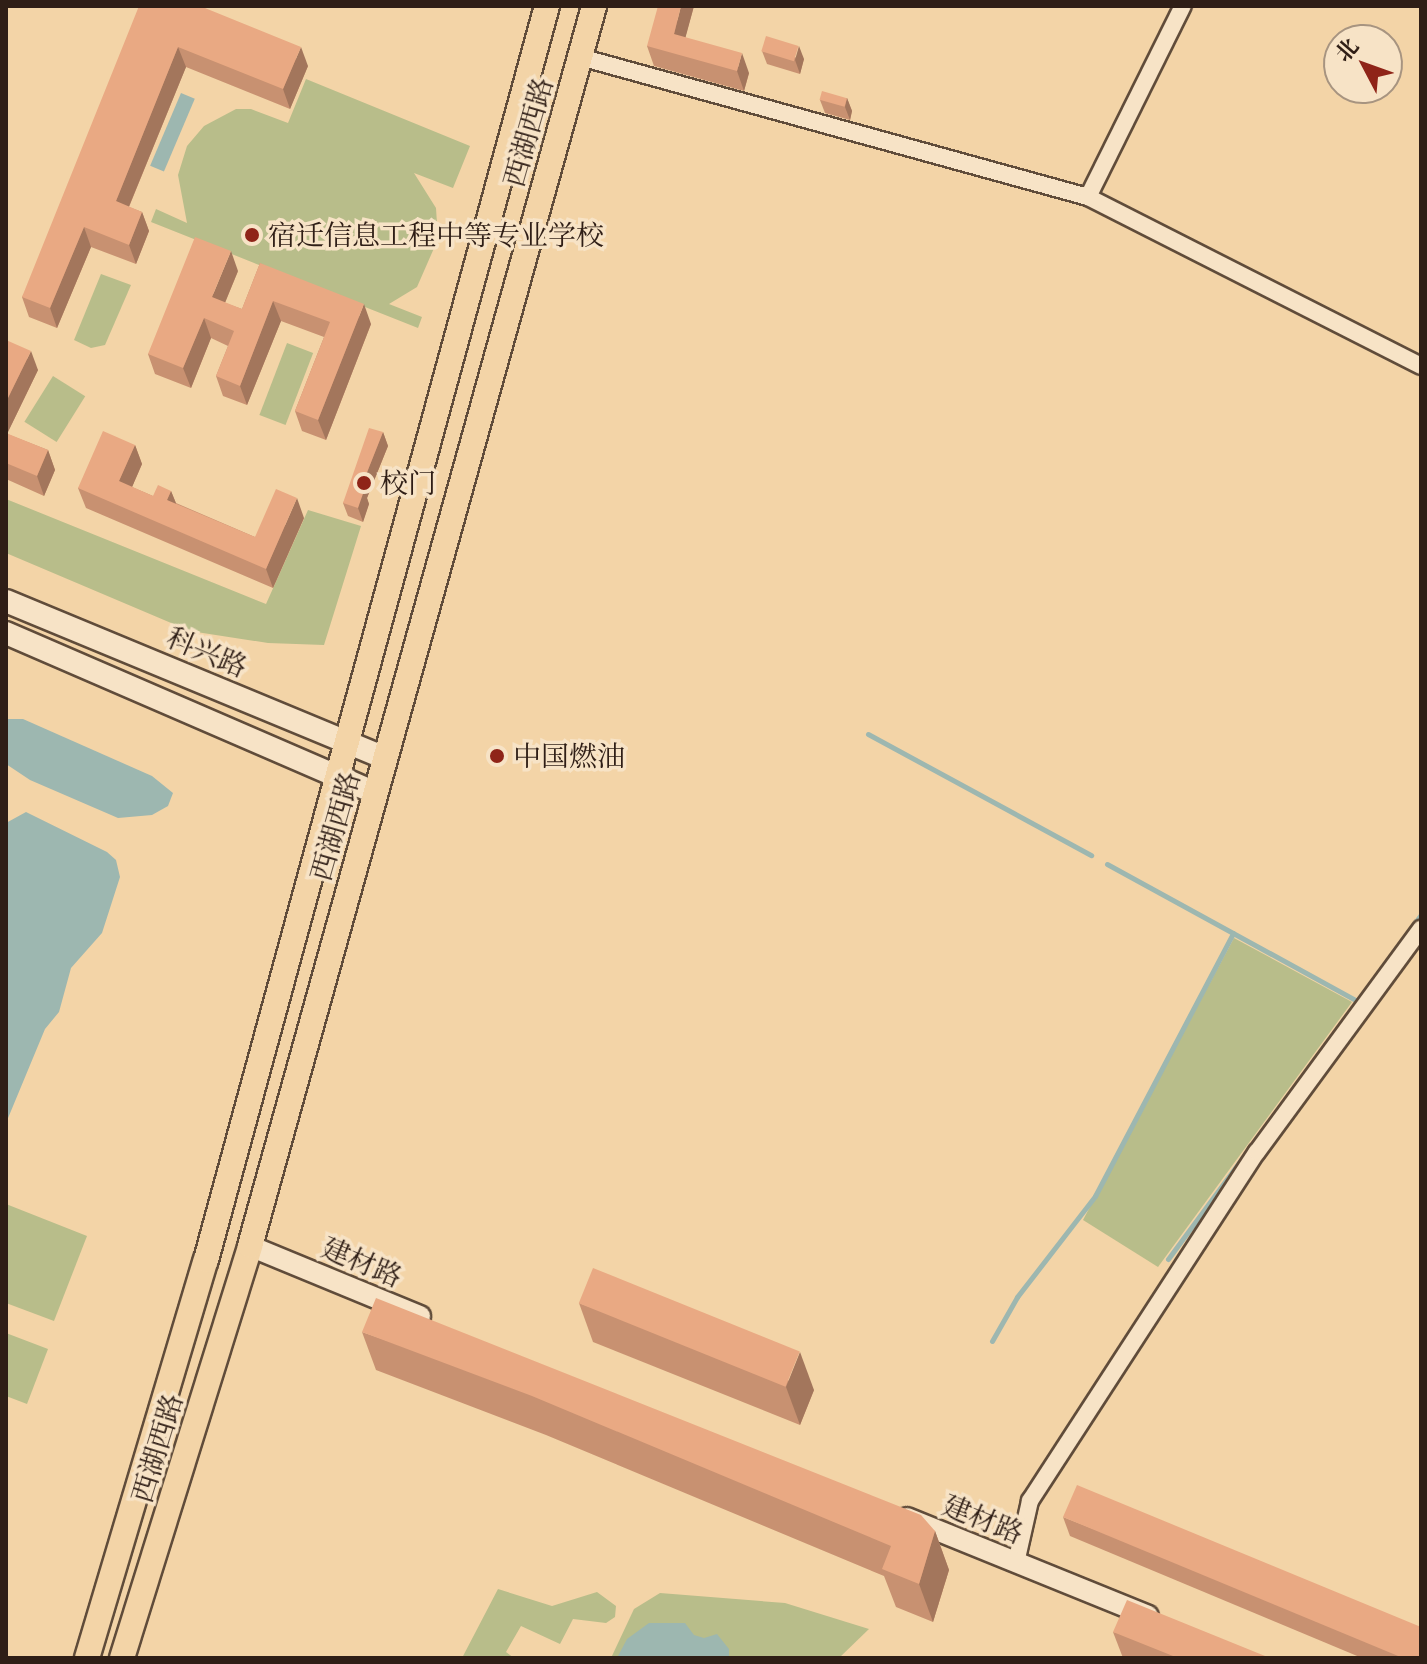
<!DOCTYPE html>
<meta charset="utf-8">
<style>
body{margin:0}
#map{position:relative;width:1427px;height:1664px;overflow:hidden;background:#f3d4a7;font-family:"Gentium Book Plus","Noto Serif SC",serif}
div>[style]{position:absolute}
.green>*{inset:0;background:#b8bd8a;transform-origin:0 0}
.water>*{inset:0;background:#9db7b0;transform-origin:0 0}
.stream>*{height:5px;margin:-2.5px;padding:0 2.5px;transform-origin:2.5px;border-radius:2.5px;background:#9db7b0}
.roads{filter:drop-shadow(2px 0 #604c3a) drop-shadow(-2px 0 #604c3a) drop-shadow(0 2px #604c3a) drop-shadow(0 -2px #604c3a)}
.minor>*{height:16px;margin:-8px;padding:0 8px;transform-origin:8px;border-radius:8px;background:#f7e3c6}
.tertiary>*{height:20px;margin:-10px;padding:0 10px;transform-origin:10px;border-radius:10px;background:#f7e3c6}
.secondary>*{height:22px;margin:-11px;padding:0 11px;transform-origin:11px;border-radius:11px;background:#f7e3c6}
.primary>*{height:24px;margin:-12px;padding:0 12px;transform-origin:12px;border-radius:12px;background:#f3d4a7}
.wall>*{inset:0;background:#c89171}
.shaded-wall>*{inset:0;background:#a3765c}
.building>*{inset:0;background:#e9a983;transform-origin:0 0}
.dots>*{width:22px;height:22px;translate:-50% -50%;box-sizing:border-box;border:4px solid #f7e3c6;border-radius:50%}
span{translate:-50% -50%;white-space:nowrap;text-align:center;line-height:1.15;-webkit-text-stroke:7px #f7e3c6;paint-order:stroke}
.street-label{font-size:28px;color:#2f1e16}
.poi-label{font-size:28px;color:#2f1e16}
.left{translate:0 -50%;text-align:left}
.frame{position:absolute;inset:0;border:8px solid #2f1e16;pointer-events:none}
.north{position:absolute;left:1323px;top:24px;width:80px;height:80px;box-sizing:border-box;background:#f7e3c6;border:2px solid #a79480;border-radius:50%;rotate:311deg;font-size:22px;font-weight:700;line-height:32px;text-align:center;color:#2f1e16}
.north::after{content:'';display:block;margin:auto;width:28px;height:36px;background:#8f2418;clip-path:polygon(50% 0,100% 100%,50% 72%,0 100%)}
</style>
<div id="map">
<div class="green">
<i style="clip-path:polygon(306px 79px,470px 146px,453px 188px,414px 173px,436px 208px,438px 239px,417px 287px,389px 304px,422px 317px,418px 328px,151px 222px,156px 209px,187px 223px,178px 175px,187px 146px,204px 126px,236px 109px,251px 109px,288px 123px)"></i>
<i style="clip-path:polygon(101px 274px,131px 285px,105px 345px,91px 348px,74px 340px)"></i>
<i style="left:287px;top:343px;width:28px;height:77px;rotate:21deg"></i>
<i style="left:53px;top:376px;width:38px;height:54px;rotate:32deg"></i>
<i style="clip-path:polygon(6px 499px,266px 604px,308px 510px,361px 526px,324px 645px,268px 643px,190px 631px,6px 553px)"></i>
<i style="clip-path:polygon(1234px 938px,1352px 1002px,1158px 1267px,1083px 1220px)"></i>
<i style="clip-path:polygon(6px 1204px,87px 1236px,54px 1321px,6px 1303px)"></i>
<i style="clip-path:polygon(6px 1333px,48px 1349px,27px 1404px,6px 1396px)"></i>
<i style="clip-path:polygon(498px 1589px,552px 1606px,597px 1592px,616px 1606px,615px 1617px,606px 1623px,573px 1619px,560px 1644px,521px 1626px,506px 1652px,514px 1658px,462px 1658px)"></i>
<i style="clip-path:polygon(660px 1593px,785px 1603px,869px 1629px,839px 1658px,611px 1658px,634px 1609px)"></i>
</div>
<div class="water">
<i style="left:181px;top:93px;width:15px;height:79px;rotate:23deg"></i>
<i style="clip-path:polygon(6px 719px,23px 719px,152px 776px,173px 793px,168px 806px,152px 815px,118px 818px,30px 780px,6px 764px)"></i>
<i style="clip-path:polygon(26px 812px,107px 852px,116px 860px,120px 877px,102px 933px,71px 968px,59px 1012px,45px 1029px,6px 1123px,6px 823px)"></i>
<i style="clip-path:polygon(649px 1623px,685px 1623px,694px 1635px,704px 1638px,717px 1634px,729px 1649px,729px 1658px,617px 1658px,627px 1639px)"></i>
</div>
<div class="stream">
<i style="left:868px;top:734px;width:254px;rotate:28.5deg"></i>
<i style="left:1107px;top:864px;width:285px;rotate:28.7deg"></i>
<i style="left:1168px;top:1259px;width:428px;rotate:-53.7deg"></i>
<i style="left:992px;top:1341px;width:51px;rotate:-60.4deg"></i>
<i style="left:1017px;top:1297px;width:128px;rotate:-52.3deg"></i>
<i style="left:1095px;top:1196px;width:297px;rotate:-62.3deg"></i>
</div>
<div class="roads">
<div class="minor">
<i style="left:580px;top:57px;width:527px;rotate:15.41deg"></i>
<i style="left:1088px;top:197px;width:373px;rotate:26.9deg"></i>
<i style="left:1088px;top:197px;width:213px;rotate:-63.6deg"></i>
<i style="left:1016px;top:1563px;width:64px;rotate:-77.3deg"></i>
<i style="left:1030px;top:1501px;width:416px;rotate:-57deg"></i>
<i style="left:1257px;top:1152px;width:277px;rotate:-53.7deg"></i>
</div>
<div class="tertiary">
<i style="left:250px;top:1246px;width:184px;rotate:22.4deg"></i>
<i style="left:907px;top:1518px;width:260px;rotate:22.1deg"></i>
</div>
<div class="secondary">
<i style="left:6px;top:601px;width:410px;rotate:22.5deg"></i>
<i style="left:6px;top:633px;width:401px;rotate:23.4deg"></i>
</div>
<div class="primary">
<i style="left:87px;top:1658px;width:415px;rotate:-73.4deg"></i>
<i style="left:206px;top:1260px;width:1300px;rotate:-74.79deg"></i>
<i style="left:122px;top:1658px;width:431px;rotate:-72.7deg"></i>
<i style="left:250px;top:1246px;width:1287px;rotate:-74.49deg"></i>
</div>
</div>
<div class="wall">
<i style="clip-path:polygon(694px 6px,685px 38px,749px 73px,744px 91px,654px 66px,647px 46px)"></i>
<i style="clip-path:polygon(202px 7px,308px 66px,290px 109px,186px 67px,129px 207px,142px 212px,149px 231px,136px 264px,91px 247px,57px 328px,29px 317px,22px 297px)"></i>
<i style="clip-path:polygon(762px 51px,804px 59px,800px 74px,767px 64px)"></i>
<i style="clip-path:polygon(847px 98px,852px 111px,850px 120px,825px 113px,820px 100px)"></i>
<i style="clip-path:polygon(260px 263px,371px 324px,326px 440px,302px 431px,295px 411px,324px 337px,281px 321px,247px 405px,223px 396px,216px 376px,228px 346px,211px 338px,191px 388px,155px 374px,148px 354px,238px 271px,225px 303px,242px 309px)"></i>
<i style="clip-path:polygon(6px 340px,38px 370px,7px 434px,48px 450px,55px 470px,44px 496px,6px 479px)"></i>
<i style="clip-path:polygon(383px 432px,388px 446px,367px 498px,369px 504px,363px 522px,348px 516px,343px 503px)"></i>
<i style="clip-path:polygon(135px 445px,142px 464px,132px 487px,153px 496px,171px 491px,176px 503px,255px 537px,304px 518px,273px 588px,86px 508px,78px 488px)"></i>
<i style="clip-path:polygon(579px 1303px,814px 1390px,800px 1425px,593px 1342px)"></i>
<i style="clip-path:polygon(362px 1332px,935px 1531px,949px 1570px,933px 1622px,896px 1607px,884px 1576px,546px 1435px,376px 1370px)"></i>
<i style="clip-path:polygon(1063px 1517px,1421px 1658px,1362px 1658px,1070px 1536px)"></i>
<i style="clip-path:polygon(1113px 1632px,1270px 1658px,1123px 1658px)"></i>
</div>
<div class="shaded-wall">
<i style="clip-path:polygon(681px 6px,694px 6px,681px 54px,674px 34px)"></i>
<i style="clip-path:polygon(799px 46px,804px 59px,800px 74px,795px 60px)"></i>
<i style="clip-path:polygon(178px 47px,186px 67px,123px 221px,116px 201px)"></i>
<i style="clip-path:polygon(301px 47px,308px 66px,290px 109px,283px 89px)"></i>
<i style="clip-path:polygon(742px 53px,749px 73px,744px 91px,737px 71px)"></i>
<i style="clip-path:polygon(847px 98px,852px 111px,850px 120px,845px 107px)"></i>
<i style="clip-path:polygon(142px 212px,149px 231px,136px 264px,129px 245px)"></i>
<i style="clip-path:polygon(84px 227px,91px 247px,57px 328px,50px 308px)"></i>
<i style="clip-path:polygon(231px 251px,238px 271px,219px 317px,212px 297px)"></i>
<i style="clip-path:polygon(273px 301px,281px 321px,247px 405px,240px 386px)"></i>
<i style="clip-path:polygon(364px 304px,371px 324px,326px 440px,318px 420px)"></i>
<i style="clip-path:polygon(204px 318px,211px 338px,191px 388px,183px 368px)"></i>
<i style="clip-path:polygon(31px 351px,38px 370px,6px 436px,6px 402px)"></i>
<i style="clip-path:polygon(383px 432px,388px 446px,367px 498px,369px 504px,363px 522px,358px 508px,360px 490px)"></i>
<i style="clip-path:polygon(135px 445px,142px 464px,126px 501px,119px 481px)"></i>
<i style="clip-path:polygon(48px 450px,55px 470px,44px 496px,37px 476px)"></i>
<i style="clip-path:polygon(171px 491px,179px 511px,167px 500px)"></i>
<i style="clip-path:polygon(297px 498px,304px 518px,273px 588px,266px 569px)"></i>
<i style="clip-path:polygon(800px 1352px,814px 1390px,800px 1425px,786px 1387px)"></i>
<i style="clip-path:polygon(935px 1531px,949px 1570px,933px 1622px,919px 1584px)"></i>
</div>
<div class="building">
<i style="clip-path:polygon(139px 6px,200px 6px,301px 47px,283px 89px,178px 47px,116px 201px,142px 212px,129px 245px,84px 227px,50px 308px,22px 297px)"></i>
<i style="clip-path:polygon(658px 6px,681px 6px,674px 34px,742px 53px,737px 71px,647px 46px)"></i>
<i style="left:766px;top:36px;width:34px;height:16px;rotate:17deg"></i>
<i style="left:822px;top:91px;width:26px;height:9px;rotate:16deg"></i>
<i style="clip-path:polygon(195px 237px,231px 251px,212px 297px,242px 309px,260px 263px,364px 304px,318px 420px,295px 411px,330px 322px,273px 301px,240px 386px,216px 376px,234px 331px,204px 318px,183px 368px,148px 354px)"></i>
<i style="clip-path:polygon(6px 340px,31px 351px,6px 402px)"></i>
<i style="clip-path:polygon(369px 428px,383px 432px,360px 490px,364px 491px,358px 508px,343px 503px)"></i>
<i style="clip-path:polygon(103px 431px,135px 445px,119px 481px,153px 496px,158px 485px,171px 491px,167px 500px,255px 537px,276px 489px,297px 498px,266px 569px,78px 488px)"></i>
<i style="clip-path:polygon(6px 433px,48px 450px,37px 476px,6px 463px)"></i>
<i style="left:593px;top:1268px;width:223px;height:38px;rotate:22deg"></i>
<i style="clip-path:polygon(376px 1298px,921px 1515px,935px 1531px,919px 1584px,882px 1569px,891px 1546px,532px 1396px,362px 1332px)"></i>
<i style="clip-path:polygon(1077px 1485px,1421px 1627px,1421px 1658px,1403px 1658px,1063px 1517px)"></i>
<i style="clip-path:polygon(1127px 1600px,1270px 1658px,1178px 1658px,1113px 1632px)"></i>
</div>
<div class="dots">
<i style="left:252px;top:235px;background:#8f2418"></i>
<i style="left:364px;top:483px;background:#8f2418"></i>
<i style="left:497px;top:756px;background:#8f2418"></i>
</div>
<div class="street-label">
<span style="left:528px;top:132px;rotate:-74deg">西湖西路</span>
<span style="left:207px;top:652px;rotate:23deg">科兴路</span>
<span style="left:335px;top:826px;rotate:-74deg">西湖西路</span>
<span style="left:362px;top:1262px;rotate:23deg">建材路</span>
<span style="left:157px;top:1448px;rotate:-73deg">西湖西路</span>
<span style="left:983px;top:1519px;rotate:22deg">建材路</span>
</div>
<div class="poi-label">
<span class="left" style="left:268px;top:235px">宿迁信息工程中等专业学校</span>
<span class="left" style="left:380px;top:483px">校门</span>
<span class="left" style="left:513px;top:756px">中国燃油</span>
</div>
<div class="frame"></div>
<div class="north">北</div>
</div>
